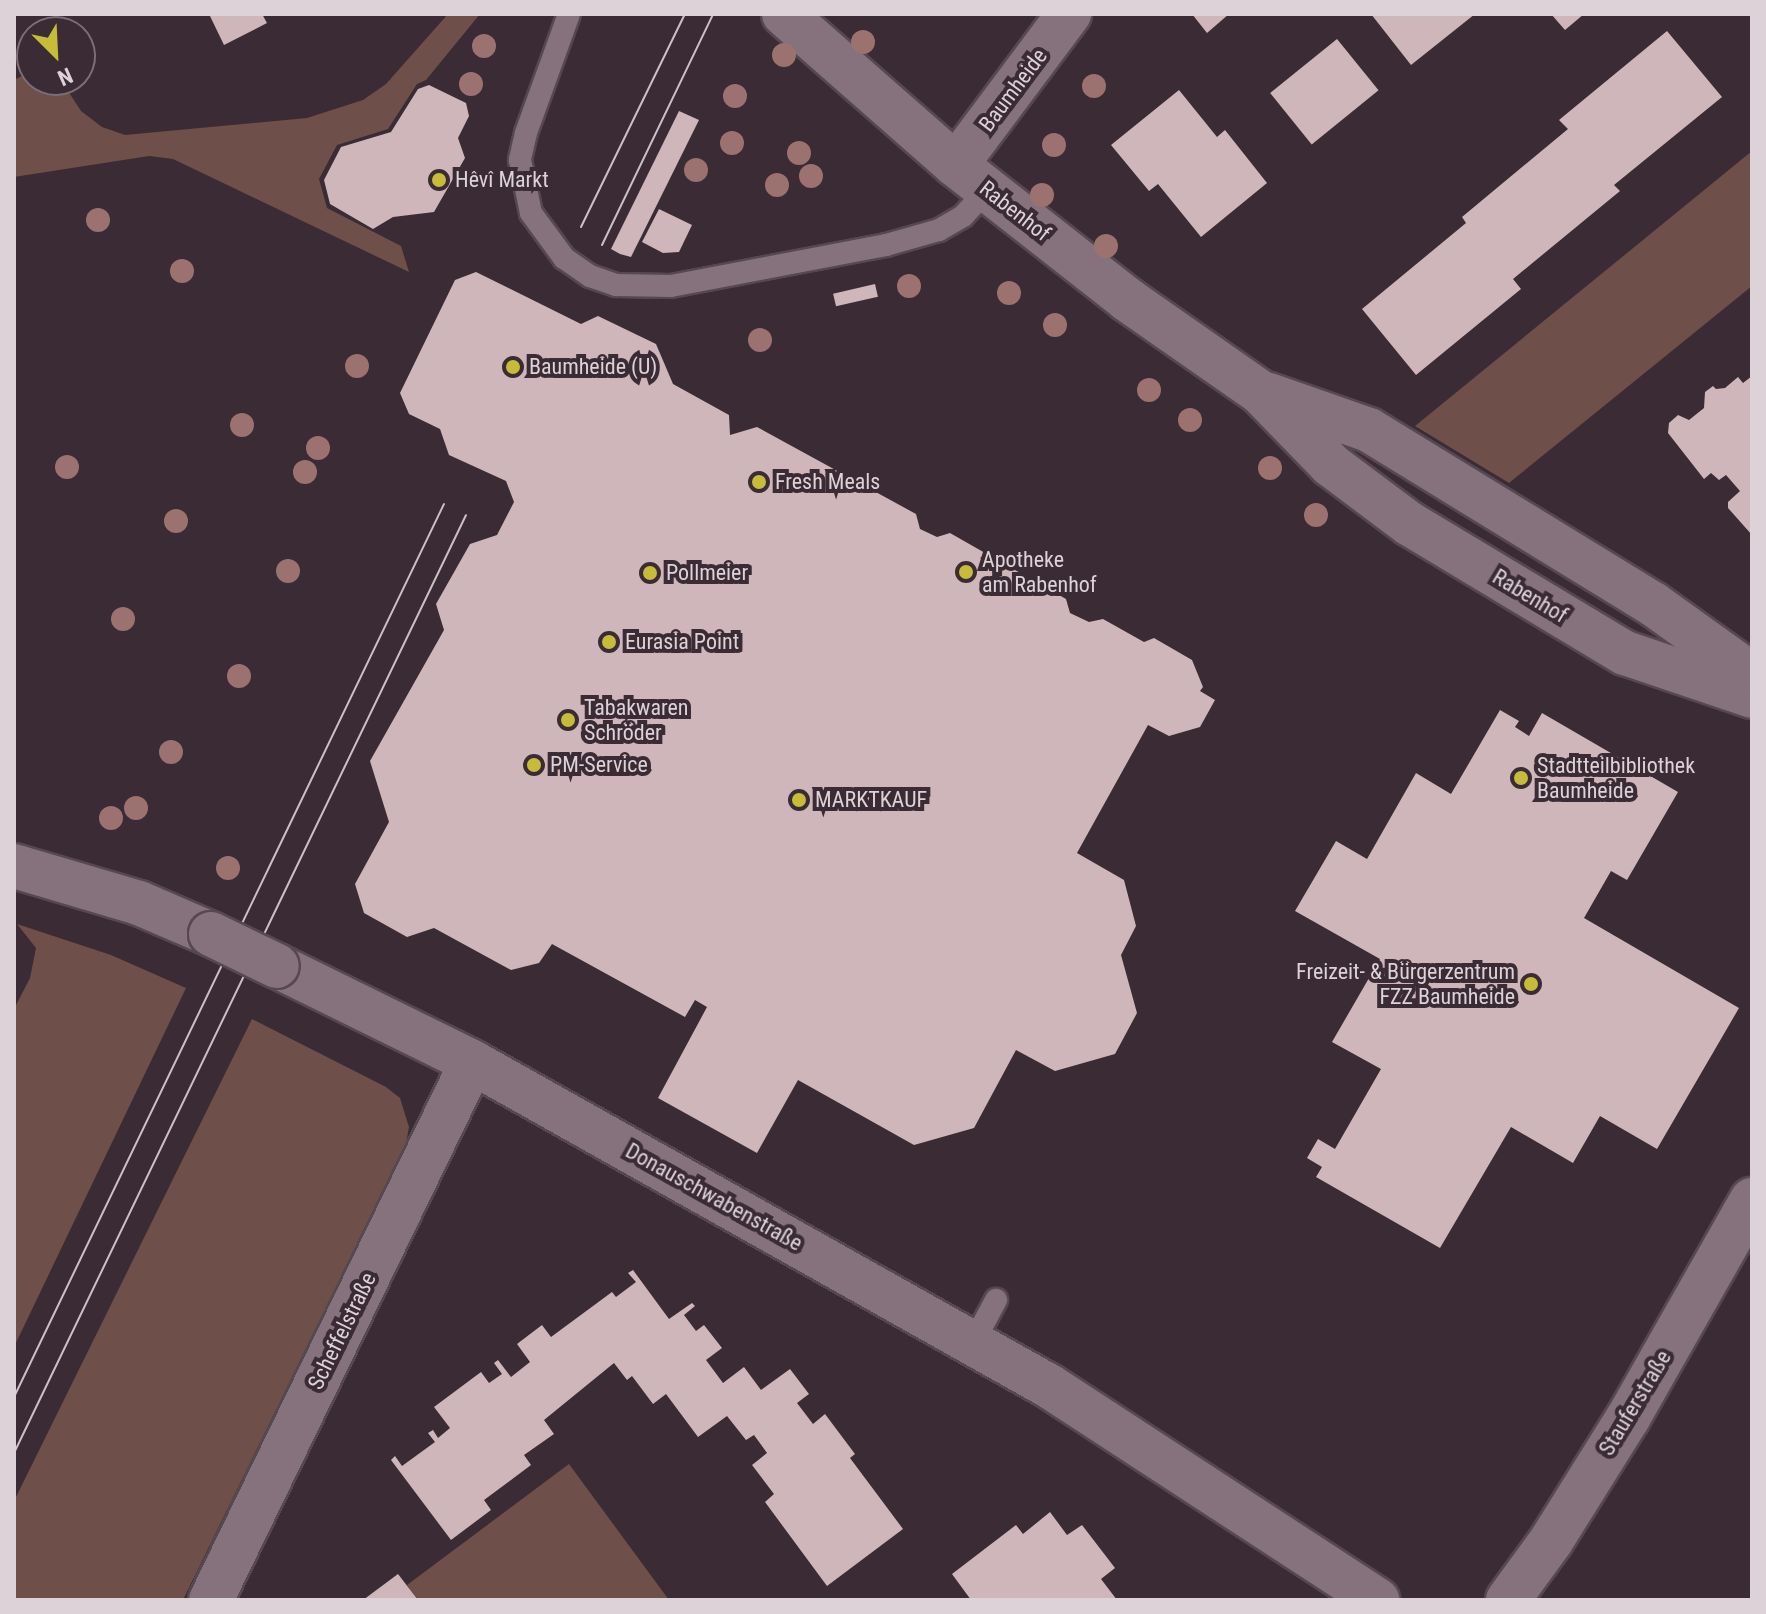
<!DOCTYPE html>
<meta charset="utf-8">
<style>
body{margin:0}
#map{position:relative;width:1766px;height:1614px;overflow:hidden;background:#3b2b34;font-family:"Roboto Condensed",sans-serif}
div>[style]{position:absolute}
.green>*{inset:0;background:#6f4f49}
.building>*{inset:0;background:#cfb6ba;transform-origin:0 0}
.roads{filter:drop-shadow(2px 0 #564851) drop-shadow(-2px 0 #564851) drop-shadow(0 2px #564851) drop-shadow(0 -2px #564851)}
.service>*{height:22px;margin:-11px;padding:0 11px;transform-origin:11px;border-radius:11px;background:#86727d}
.minor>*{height:44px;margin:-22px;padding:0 22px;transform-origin:22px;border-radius:22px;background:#86727d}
.tertiary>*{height:44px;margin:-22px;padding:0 22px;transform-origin:22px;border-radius:22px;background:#86727d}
.tram>*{height:2px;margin:-1px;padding:0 1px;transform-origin:1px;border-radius:1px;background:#ccc0c7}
.bridges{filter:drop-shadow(2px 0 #564851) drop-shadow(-2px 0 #564851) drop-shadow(0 2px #564851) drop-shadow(0 -2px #564851)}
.minor-bridge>*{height:44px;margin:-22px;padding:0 22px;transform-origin:22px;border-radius:22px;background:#86727d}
.trees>*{width:24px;height:24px;margin:-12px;border-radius:50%;background:#9b7270}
.dots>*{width:22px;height:22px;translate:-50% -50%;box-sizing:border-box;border:4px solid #3b2b34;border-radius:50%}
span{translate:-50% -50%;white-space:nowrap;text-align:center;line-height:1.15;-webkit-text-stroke:8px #3b2b34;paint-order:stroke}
.street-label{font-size:22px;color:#ddd2d8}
.poi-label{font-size:22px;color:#ddd2d8}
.left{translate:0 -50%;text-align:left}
.right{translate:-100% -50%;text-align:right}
.frame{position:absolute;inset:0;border:16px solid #ddd2d8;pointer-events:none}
.north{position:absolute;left:16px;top:16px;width:80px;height:80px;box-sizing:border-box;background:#3b2b34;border:2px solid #7c6e76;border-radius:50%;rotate:156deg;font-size:22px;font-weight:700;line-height:32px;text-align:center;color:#ddd2d8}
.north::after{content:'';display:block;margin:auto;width:28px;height:36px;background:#c7bb3b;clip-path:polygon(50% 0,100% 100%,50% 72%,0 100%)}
</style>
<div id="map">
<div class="green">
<i style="clip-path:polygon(448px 14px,480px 14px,426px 80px,417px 84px,388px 129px,337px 145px,319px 179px,327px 208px,401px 246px,409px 272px,173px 159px,149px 156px,14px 177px,14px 80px,30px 72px,32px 80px,46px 80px,68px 91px,81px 111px,102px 127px,125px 135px,307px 118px,363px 100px,386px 84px)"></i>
<i style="clip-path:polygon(1752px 151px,1752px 286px,1509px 483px,1415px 426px)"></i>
<i style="clip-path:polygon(17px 924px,111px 955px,186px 988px,14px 1347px,14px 1009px,30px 978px,36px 948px)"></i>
<i style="clip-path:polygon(252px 1019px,386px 1087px,400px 1098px,409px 1127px,406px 1144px,183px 1600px,14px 1600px,14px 1501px)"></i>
<i style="clip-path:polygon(569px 1464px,669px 1600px,418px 1600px,407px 1585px)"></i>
</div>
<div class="building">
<i style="clip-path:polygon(209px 14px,262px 14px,267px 23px,224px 45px)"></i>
<i style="clip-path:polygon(1192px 14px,1229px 14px,1207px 33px)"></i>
<i style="clip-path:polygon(1371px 14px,1475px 14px,1411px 65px)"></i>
<i style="clip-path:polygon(1551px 14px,1584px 14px,1565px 30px)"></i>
<i style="clip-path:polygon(1667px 31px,1722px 97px,1614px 185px,1620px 191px,1513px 279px,1521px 289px,1416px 375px,1362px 309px,1466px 223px,1462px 217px,1568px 129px,1559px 120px)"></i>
<i style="left:1337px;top:39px;width:66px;height:86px;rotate:51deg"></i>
<i style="clip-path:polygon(429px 85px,466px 103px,469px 116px,458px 138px,465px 158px,434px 212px,393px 217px,373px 229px,330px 204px,324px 180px,341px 147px,391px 132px,418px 89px)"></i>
<i style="clip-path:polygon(1179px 90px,1217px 137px,1225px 130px,1267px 183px,1201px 237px,1158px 184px,1149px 191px,1111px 145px)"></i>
<i style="clip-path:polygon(679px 111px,699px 120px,631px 257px,620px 254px,611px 249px)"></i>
<i style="clip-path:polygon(659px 209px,692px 225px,679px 252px,663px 253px,642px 242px)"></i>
<i style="clip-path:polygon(476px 272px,581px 324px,598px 316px,656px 344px,673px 384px,729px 415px,730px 435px,757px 427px,916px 514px,920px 529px,937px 537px,950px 533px,1066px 599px,1070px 613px,1089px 622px,1103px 619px,1144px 642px,1154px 638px,1192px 660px,1203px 687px,1200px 691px,1215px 700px,1200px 727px,1169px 736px,1148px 725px,1077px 853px,1124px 880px,1136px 926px,1121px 955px,1137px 1013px,1115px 1054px,1055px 1071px,1016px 1050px,974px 1128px,914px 1145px,798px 1080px,757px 1153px,658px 1098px,707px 1007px,695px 1000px,685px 1017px,552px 944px,539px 963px,511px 970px,434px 928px,407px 937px,364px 913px,355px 884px,389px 822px,370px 761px,444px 630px,436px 604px,470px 544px,497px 535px,514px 502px,506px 481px,449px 455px,440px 429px,409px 414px,400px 393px,455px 280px)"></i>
<i style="left:875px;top:284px;width:13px;height:43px;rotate:77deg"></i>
<i style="clip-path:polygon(1752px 376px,1752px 535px,1728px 508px,1728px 502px,1740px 491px,1726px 475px,1719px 480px,1711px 473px,1704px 479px,1668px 433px,1669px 423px,1678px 415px,1689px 420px,1704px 408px,1705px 392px,1713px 386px,1716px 389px,1725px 388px,1738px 377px,1743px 383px)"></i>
<i style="clip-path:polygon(1500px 710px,1519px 721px,1515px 727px,1529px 736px,1542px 713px,1678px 792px,1627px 880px,1611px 871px,1584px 918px,1739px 1008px,1657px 1149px,1600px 1116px,1573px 1163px,1511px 1127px,1440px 1248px,1316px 1177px,1322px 1167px,1307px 1158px,1318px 1139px,1335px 1149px,1381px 1069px,1332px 1042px,1380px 959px,1295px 911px,1336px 841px,1367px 859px,1416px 773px,1451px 794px)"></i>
<i style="clip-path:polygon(633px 1270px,669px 1319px,692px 1303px,695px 1306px,684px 1315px,696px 1331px,704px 1325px,722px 1348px,706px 1360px,723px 1383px,744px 1367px,761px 1390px,790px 1369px,809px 1394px,797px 1403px,813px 1424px,825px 1414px,855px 1454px,850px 1458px,903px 1529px,827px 1586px,765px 1502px,774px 1494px,752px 1465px,767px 1453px,754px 1435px,746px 1440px,727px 1416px,698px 1437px,666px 1394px,653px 1404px,632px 1376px,627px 1380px,614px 1363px,544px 1420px,554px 1434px,524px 1455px,531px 1465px,484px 1500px,491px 1510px,451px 1540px,391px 1460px,395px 1456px,402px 1466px,435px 1442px,428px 1433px,433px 1430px,438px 1438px,450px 1428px,434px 1407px,481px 1372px,489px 1383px,502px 1374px,494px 1363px,498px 1360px,511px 1377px,530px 1362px,517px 1344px,542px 1325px,551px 1337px,612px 1292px,616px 1297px,636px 1282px,628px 1273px)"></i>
<i style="clip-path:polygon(1050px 1512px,1067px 1535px,1082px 1525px,1115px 1568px,1101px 1579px,1117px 1600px,971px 1600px,952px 1574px,1016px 1525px,1023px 1534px)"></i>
<i style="clip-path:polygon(398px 1574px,418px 1600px,363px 1600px)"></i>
</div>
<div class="roads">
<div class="service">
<i style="left:569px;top:14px;width:127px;rotate:109.9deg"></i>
<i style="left:526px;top:133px;width:28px;rotate:103deg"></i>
<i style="left:520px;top:160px;width:54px;rotate:78.3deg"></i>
<i style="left:531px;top:213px;width:56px;rotate:53.7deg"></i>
<i style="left:564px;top:258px;width:32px;rotate:35deg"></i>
<i style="left:590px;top:276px;width:28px;rotate:19deg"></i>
<i style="left:616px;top:285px;width:55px;rotate:1deg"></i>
<i style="left:671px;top:286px;width:219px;rotate:-10.8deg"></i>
<i style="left:886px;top:245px;width:55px;rotate:-15.8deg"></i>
<i style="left:939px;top:230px;width:28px;rotate:-30deg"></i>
<i style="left:963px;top:216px;width:35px;rotate:-47deg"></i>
<i style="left:973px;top:1343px;width:49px;rotate:-61.9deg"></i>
</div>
<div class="minor">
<i style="left:956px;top:165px;width:189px;rotate:-53.2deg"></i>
<i style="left:14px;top:866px;width:130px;rotate:16.5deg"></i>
<i style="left:139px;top:903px;width:78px;rotate:23.3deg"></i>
<i style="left:277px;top:966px;width:217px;rotate:26.2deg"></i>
<i style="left:472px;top:1062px;width:662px;rotate:29.32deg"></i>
<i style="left:1049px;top:1386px;width:392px;rotate:33.1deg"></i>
<i style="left:211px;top:1600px;width:598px;rotate:-64.12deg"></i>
<i style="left:1508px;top:1600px;width:73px;rotate:-53.9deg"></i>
<i style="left:1551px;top:1541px;width:145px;rotate:-58deg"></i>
<i style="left:1628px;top:1418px;width:251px;rotate:-60.4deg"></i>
</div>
<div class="tertiary">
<i style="left:784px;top:14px;width:229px;rotate:41.3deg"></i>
<i style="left:956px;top:165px;width:219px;rotate:38.1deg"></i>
<i style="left:1128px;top:300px;width:161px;rotate:34.9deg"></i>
<i style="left:1260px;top:392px;width:102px;rotate:45.8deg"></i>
<i style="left:1331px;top:465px;width:99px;rotate:36.8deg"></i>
<i style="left:1410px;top:524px;width:251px;rotate:31deg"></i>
<i style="left:1625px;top:653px;width:134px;rotate:18.7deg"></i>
<i style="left:1269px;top:395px;width:106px;rotate:19.3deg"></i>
<i style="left:1369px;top:430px;width:333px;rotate:31.5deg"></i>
<i style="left:1653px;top:604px;width:122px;rotate:35.6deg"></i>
</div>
</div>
<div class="tram">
<i style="left:581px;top:227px;width:237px;rotate:-64deg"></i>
<i style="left:602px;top:245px;width:256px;rotate:-64.3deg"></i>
<i style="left:14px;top:1397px;width:991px;rotate:-64.29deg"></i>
<i style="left:14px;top:1453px;width:1041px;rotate:-64.27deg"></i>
</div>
<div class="bridges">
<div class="minor-bridge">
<i style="left:211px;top:934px;width:73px;rotate:25.9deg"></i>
</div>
</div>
<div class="trees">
<i style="left:863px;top:42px"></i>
<i style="left:484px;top:46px"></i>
<i style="left:784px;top:55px"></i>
<i style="left:471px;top:84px"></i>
<i style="left:1094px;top:86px"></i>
<i style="left:735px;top:96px"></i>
<i style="left:732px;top:143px"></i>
<i style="left:1054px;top:145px"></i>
<i style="left:799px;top:153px"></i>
<i style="left:696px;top:170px"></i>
<i style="left:811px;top:176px"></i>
<i style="left:777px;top:185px"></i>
<i style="left:1042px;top:195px"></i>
<i style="left:98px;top:220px"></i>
<i style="left:1106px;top:246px"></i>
<i style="left:182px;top:271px"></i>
<i style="left:909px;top:286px"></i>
<i style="left:1009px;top:293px"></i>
<i style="left:1055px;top:325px"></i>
<i style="left:760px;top:340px"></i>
<i style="left:357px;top:366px"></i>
<i style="left:1149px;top:390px"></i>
<i style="left:1190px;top:420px"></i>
<i style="left:242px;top:425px"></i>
<i style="left:318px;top:448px"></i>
<i style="left:67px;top:467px"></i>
<i style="left:1270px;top:468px"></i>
<i style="left:305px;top:472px"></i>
<i style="left:1316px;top:515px"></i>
<i style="left:176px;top:521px"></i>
<i style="left:288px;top:571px"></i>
<i style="left:123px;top:619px"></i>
<i style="left:239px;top:676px"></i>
<i style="left:171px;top:752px"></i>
<i style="left:136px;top:808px"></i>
<i style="left:111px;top:818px"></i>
<i style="left:228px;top:868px"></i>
</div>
<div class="dots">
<i style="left:439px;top:180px;background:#c7bb3b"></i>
<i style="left:513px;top:367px;background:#c7bb3b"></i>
<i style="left:759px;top:482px;background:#c7bb3b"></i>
<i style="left:966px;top:572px;background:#c7bb3b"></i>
<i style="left:650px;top:573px;background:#c7bb3b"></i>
<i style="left:609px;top:642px;background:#c7bb3b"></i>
<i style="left:568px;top:720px;background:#c7bb3b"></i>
<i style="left:534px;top:765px;background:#c7bb3b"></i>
<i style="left:1521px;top:778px;background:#c7bb3b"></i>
<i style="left:799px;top:800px;background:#c7bb3b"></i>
<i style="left:1531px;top:984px;background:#c7bb3b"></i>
</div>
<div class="street-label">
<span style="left:1013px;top:90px;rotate:-53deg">Baumheide</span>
<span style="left:1015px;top:211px;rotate:38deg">Rabenhof</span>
<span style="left:1530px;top:596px;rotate:31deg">Rabenhof</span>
<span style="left:714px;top:1197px;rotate:29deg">Donauschwabenstraße</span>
<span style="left:342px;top:1331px;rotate:-64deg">Scheffelstraße</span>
<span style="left:1635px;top:1403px;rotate:-59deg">Stauferstraße</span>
</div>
<div class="poi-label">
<span class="left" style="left:455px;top:180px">Hêvî Markt</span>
<span class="left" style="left:529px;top:367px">Baumheide (U)</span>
<span class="left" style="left:775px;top:482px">Fresh Meals</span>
<span class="left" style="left:982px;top:572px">Apotheke<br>am Rabenhof</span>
<span class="left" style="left:666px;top:573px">Pollmeier</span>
<span class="left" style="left:625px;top:642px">Eurasia Point</span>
<span class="left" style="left:584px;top:720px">Tabakwaren<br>Schröder</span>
<span class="left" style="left:550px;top:765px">PM-Service</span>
<span class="left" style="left:1537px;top:778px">Stadtteilbibliothek<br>Baumheide</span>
<span class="left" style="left:815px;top:800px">MARKTKAUF</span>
<span class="right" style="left:1515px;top:984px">Freizeit- &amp; Bürgerzentrum<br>FZZ Baumheide</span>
</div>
<div class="frame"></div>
<div class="north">N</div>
</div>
